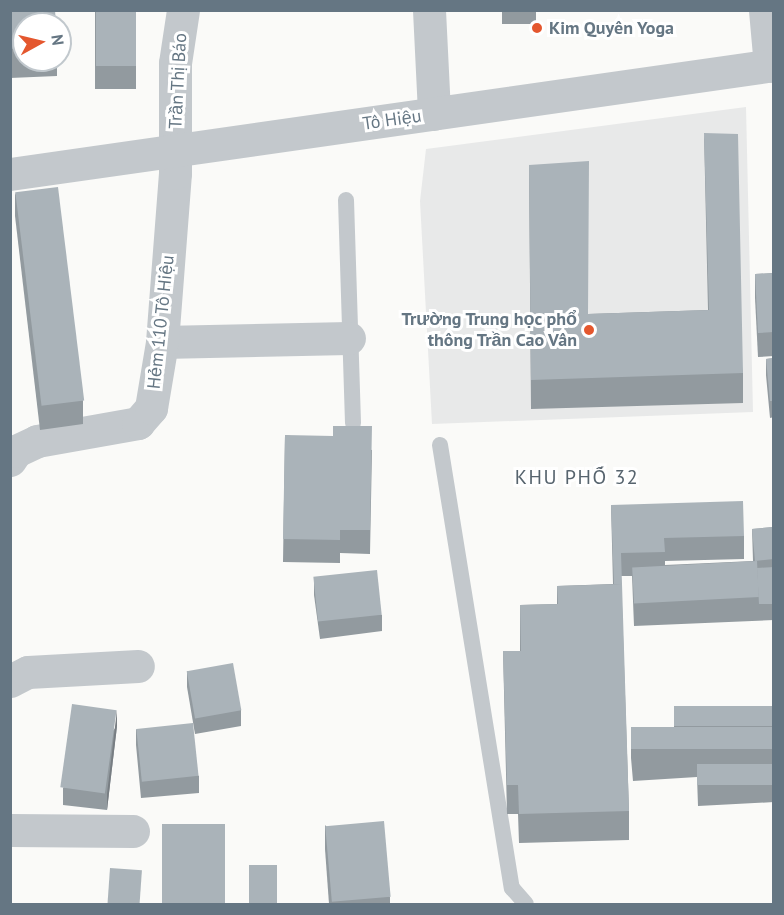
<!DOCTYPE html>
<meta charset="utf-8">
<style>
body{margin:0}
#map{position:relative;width:784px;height:915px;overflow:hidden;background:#fafaf8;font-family:"PT Sans",sans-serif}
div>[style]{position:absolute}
.built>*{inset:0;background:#e8e9e9}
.service>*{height:16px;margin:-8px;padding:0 8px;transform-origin:8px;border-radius:8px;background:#c3c8cc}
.minor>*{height:33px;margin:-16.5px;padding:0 16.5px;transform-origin:16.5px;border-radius:16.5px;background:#c3c8cc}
.tertiary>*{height:33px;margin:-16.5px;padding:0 16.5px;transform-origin:16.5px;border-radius:16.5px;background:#c3c8cc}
.wall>*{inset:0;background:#929a9f;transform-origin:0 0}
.shaded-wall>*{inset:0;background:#777d82}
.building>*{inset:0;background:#aab3b9;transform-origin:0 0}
.dots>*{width:16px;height:16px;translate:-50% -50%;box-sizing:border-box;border:3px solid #fff;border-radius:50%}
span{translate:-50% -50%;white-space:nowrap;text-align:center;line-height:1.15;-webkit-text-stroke:6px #fff;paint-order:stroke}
.poi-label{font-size:18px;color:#657683;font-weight:700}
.left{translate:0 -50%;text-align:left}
.right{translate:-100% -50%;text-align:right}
.street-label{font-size:18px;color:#657683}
.neighbourhood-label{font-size:20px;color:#57646e;letter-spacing:1.5px}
.frame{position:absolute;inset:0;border:12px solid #657683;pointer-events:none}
.north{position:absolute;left:12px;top:12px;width:60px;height:60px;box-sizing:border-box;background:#fff;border:2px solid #c1c8cd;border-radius:50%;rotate:82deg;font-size:16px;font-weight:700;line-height:24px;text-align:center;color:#657683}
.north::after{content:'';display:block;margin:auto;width:21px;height:27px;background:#e4572e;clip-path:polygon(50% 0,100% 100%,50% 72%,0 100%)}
</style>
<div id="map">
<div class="built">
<i style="clip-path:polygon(746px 107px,753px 412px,432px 424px,420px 201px,426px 149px)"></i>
</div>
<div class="service">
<i style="left:346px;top:200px;width:223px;rotate:88.2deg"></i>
<i style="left:440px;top:445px;width:449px;rotate:80.8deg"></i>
<i style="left:512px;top:888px;width:21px;rotate:49deg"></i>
</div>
<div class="minor">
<i style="left:429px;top:10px;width:104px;rotate:87.2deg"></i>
<i style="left:765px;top:10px;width:56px;rotate:84.9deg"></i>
<i style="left:162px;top:342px;width:187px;rotate:-1.2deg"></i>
<i style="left:10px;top:460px;width:11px;rotate:-56deg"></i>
<i style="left:16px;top:451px;width:23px;rotate:-25deg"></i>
<i style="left:37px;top:441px;width:103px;rotate:-10.1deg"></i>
<i style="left:138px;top:423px;width:20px;rotate:-49deg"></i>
<i style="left:151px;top:408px;width:67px;rotate:-80.5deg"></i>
<i style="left:162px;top:342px;width:169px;rotate:-85.6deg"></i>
<i style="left:175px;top:173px;width:110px;rotate:-90deg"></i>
<i style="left:175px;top:63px;width:54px;rotate:-81.4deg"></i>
<i style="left:10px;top:681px;width:20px;rotate:-27deg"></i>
<i style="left:28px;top:672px;width:110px;rotate:-3.1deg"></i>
<i style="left:10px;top:830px;width:123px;rotate:0.5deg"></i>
</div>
<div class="tertiary">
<i style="left:10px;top:174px;width:772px;rotate:-8.12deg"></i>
</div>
<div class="wall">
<i style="clip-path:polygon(10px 10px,24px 24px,24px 60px,57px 60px,57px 76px,10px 78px)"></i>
<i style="left:95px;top:10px;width:41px;height:79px"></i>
<i style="left:502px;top:10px;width:34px;height:14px"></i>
<i style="clip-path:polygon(704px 133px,743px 373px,743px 403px,531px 409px,529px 165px,588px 314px,708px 310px)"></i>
<i style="clip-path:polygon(15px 192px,83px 401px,83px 424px,40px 430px,15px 216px)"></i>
<i style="clip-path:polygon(774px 273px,774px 356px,758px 357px,755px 298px,755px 274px)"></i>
<i style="clip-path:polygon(774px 358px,774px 417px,770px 418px,766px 375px,766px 359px)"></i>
<i style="clip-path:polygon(285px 435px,372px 450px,370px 554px,340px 553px,340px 563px,283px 562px)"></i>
<i style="clip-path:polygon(611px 505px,744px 536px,744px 559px,665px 561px,665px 565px,753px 561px,752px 529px,774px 527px,774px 620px,634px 626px,632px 576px,621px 576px,629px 811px,629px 840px,519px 843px,518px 814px,507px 814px,503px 651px,520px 651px,520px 605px,557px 604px,557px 586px,613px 584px)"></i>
<i style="clip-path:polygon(314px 578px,382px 615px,382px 631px,320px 639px,314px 595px)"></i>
<i style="clip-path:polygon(187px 671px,241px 710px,241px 726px,195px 734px,187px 687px)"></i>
<i style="clip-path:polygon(774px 706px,774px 802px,698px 806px,697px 777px,633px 781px,631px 758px,631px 735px,674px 732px,674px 713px)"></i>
<i style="clip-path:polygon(117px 726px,107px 810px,63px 805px,63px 788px)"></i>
<i style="clip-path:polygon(136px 729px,199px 776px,199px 793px,141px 798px,136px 745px)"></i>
<i style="clip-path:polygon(325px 825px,390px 897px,390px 904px,329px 904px,325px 849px)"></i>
</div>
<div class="shaded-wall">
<i style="clip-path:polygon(117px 710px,117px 726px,107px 810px,107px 794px)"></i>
</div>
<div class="building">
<i style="clip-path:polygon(10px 10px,55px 10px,56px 24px,24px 24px,24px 48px,10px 49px)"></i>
<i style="left:96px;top:10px;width:40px;height:56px"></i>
<i style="clip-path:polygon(704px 133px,738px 134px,743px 373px,531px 380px,529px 165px,589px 161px,588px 314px,709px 310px)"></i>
<i style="left:58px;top:187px;width:215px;height:43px;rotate:83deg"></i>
<i style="clip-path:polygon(774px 273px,774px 332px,758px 333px,755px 274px)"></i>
<i style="clip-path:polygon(774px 358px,774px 401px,770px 401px,766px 359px)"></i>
<i style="clip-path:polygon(333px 426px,372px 426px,370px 530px,340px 530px,340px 540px,283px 539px,285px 435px,333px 436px)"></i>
<i style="clip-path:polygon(743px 501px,744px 536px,664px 538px,665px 552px,621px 553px,622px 584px,614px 584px,611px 505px)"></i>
<i style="clip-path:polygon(774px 527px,774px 559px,755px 561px,752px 529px)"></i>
<i style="left:757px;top:561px;width:36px;height:125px;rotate:87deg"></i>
<i style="clip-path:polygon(774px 567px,774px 604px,759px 604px,757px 568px)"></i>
<i style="left:377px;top:570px;width:45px;height:64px;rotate:84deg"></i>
<i style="clip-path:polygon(622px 584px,629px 811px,519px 814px,518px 785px,507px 785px,503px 651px,521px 651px,520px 605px,558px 604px,557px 586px)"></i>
<i style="left:233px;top:663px;width:48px;height:47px;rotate:80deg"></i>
<i style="left:72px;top:704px;width:45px;height:84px;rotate:8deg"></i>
<i style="left:774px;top:706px;width:20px;height:100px;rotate:90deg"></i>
<i style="left:193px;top:723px;width:53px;height:57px;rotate:84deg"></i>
<i style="left:774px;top:727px;width:22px;height:143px;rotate:90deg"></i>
<i style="left:774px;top:764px;width:21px;height:77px;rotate:90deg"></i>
<i style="left:384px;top:821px;width:76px;height:59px;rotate:85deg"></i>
<i style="left:162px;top:824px;width:63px;height:80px"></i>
<i style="left:249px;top:865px;width:28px;height:39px"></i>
<i style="left:110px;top:868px;width:32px;height:36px;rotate:4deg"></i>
</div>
<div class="dots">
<i style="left:537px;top:28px;background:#e4572e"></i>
<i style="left:589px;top:330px;background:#e4572e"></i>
</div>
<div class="poi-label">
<span class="left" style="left:549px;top:28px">Kim Quyên Yoga</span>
<span class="right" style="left:577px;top:330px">Trường Trung học phổ<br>thông Trần Cao Vân</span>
</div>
<div class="street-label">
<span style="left:178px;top:81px;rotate:-87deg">Trần Thị Báo</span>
<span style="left:392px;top:120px;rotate:-8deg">Tô Hiệu</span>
<span style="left:161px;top:322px;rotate:-84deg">Hẻm 110 Tô Hiệu</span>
</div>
<div class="neighbourhood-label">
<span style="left:577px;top:477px">KHU PHỐ 32</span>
</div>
<div class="frame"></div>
<div class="north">N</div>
</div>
